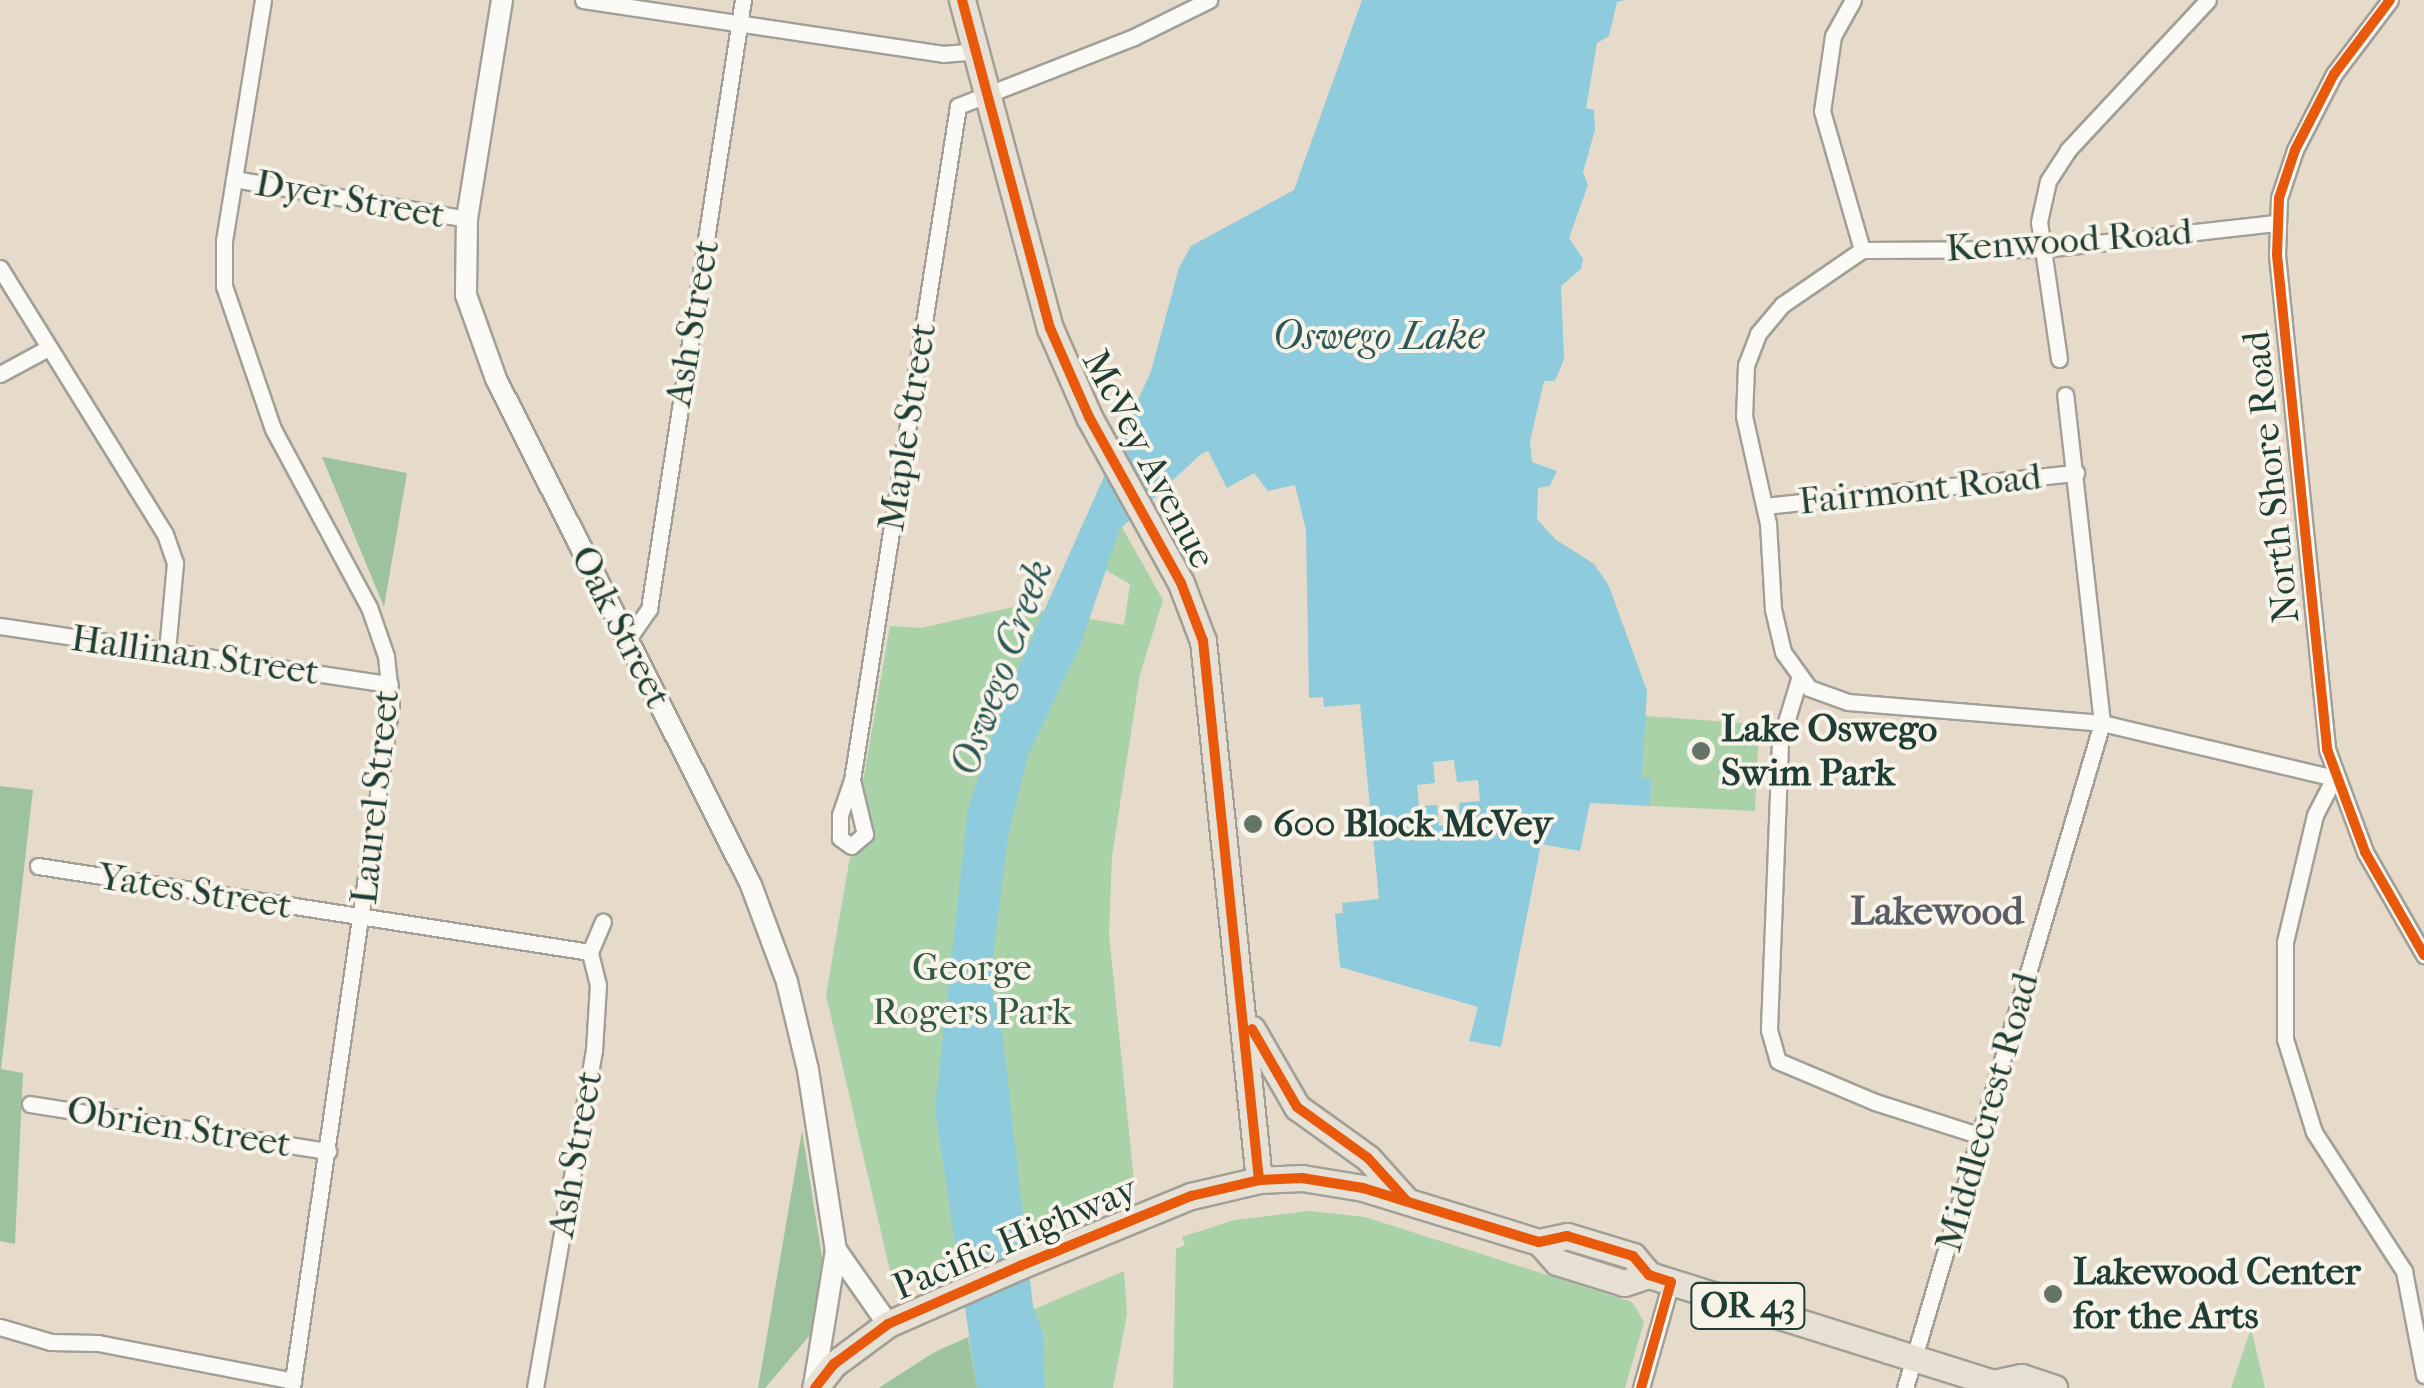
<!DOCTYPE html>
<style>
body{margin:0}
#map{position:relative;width:2424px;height:1388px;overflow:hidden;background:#e6dbcb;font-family:"IM FELL French Canon",serif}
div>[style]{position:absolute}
.green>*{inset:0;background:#a9d2a9}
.forest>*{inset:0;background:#9dc39e}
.water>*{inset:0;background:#8dcbdd}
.pier>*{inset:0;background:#e6dbcb}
.roads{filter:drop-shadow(2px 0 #a2a096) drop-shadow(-2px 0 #a2a096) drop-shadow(0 2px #a2a096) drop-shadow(0 -2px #a2a096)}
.minor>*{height:15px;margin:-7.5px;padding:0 7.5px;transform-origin:7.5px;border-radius:7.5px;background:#fbfaf7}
.tertiary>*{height:20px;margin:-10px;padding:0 10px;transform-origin:10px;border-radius:10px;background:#fbfaf7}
.primary>*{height:25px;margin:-12.5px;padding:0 12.5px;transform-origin:12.5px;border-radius:12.5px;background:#e7e0d4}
.cycleway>*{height:10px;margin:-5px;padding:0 5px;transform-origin:5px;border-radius:5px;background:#e8590c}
.dots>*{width:28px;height:28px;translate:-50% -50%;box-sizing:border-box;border:5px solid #f7f3e8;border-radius:50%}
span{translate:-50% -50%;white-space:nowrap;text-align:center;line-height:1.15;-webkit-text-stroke:8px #f7f3e8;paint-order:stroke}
.shield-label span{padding:2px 8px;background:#f7f3e8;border:2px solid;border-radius:8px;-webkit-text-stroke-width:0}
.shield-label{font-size:35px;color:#1f3d34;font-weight:700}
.street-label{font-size:38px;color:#1f3d34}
.poi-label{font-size:38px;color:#1f3d34;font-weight:700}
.left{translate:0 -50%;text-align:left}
.park-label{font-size:38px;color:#315946}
.water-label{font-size:40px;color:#2d5857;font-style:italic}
.neighbourhood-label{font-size:40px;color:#5a5d66;font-weight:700}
</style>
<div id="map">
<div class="green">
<i style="clip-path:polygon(1110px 506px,1163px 600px,1140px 674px,1112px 856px,1109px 934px,1134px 1181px,894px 1288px,826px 995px,890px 626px,921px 628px,1017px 606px,1124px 625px,1130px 584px,1088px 560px)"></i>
<i style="clip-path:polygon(1645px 716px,1759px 724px,1755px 811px,1650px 806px,1651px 780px,1642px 779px)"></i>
<i style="clip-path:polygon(1310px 1211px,1365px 1217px,1632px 1302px,1644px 1322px,1625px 1388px,1173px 1388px,1176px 1249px,1185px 1245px,1182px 1237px,1234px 1220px)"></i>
<i style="clip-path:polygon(1124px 1271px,1127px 1314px,1113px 1388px,879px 1388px,938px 1350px)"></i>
<i style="clip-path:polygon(2251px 1328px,2265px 1388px,2231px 1388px)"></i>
</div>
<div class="forest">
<i style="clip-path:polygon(323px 457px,407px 473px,384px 607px,322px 457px)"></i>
<i style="clip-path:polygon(0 786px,33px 790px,1px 1069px,23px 1073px,15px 1244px,0 1241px)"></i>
<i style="clip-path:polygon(802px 1131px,825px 1276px,816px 1328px,765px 1388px,758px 1388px)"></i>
<i style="clip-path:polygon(967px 1338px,977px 1388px,879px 1388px,930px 1355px)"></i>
</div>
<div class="water">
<i style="clip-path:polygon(1362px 0,1625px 0,1617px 2px,1609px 36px,1597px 43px,1586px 108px,1594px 110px,1595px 130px,1583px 172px,1588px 185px,1569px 238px,1583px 259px,1581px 269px,1561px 286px,1564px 359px,1555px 381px,1544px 381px,1530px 441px,1532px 462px,1557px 471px,1550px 486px,1538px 488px,1537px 519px,1555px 539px,1594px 564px,1609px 586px,1647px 691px,1642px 778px,1651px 779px,1650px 806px,1590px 803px,1580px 851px,1541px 844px,1501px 1047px,1469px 1041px,1478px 1007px,1340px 967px,1335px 914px,1343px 913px,1342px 903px,1379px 899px,1360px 704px,1324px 707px,1323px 697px,1309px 698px,1306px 530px,1295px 485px,1268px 491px,1254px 473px,1227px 488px,1208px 451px,1201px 454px,1120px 529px,1080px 646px,1028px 755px,1008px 836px,990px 979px,1003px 1039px,1033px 1306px,1043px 1333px,1045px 1388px,977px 1388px,935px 1109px,968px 809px,1003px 703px,1151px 371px,1179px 268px,1191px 246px,1294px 190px)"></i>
</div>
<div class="pier">
<i style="clip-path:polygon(1454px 760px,1457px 782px,1478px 780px,1480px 801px,1459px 803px,1460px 824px,1439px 826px,1437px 805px,1419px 806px,1417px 785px,1435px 783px,1433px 762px)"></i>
</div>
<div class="roads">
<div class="minor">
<i style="left:263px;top:0;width:244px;rotate:99.2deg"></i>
<i style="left:224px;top:241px;width:45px;rotate:90deg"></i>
<i style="left:224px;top:286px;width:151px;rotate:71.1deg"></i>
<i style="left:273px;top:429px;width:202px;rotate:61.7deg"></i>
<i style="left:369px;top:607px;width:52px;rotate:70.9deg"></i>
<i style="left:386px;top:656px;width:48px;rotate:84.1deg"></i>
<i style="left:391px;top:704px;width:691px;rotate:98.24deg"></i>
<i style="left:583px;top:0;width:364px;rotate:8.5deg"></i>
<i style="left:943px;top:54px;width:32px;rotate:-5deg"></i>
<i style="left:1853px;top:0;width:41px;rotate:119.1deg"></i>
<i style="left:1833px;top:36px;width:76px;rotate:98.3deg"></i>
<i style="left:1822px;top:111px;width:145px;rotate:73.9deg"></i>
<i style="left:2390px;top:0;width:93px;rotate:127.1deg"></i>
<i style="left:2334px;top:74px;width:85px;rotate:117.2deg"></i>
<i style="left:2295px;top:150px;width:51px;rotate:108.4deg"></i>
<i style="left:2279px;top:198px;width:57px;rotate:92deg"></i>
<i style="left:2277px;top:255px;width:497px;rotate:84.2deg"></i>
<i style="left:2327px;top:749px;width:110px;rotate:69.7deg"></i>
<i style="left:2365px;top:852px;width:119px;rotate:60.2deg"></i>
<i style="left:234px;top:179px;width:236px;rotate:9.7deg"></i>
<i style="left:1862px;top:250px;width:97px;rotate:145.5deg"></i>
<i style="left:1782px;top:305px;width:38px;rotate:130deg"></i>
<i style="left:1758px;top:334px;width:33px;rotate:111deg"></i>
<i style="left:1746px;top:365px;width:51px;rotate:92.2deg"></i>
<i style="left:1744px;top:416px;width:110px;rotate:77.4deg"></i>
<i style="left:1768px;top:523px;width:86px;rotate:86.7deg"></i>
<i style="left:1773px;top:609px;width:44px;rotate:76.9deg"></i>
<i style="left:1783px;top:652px;width:44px;rotate:54.2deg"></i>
<i style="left:1809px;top:688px;width:41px;rotate:19.7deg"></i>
<i style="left:1848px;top:702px;width:255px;rotate:4.7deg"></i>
<i style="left:2102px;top:723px;width:238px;rotate:13.3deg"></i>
<i style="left:2334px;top:778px;width:42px;rotate:117.2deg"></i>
<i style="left:2315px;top:815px;width:130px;rotate:103.3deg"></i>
<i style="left:2285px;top:942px;width:97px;rotate:90deg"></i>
<i style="left:2285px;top:1039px;width:97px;rotate:72.7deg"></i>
<i style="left:2314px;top:1132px;width:166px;rotate:57.1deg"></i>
<i style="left:2404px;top:1271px;width:106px;rotate:79.1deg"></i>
<i style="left:1862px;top:250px;width:182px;rotate:-0.3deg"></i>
<i style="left:2044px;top:249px;width:233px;rotate:-6.4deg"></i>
<i style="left:0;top:268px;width:313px;rotate:58.2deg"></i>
<i style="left:165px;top:534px;width:31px;rotate:71deg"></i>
<i style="left:175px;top:563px;width:88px;rotate:95.2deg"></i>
<i style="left:2059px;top:359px;width:138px;rotate:-98.3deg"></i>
<i style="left:2039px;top:222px;width:42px;rotate:-77.6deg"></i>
<i style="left:2048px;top:181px;width:37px;rotate:-57deg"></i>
<i style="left:2068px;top:150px;width:205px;rotate:-47deg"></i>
<i style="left:0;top:374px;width:55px;rotate:-28.4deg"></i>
<i style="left:1765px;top:506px;width:313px;rotate:-6.1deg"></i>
<i style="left:0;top:626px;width:394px;rotate:8.5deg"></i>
<i style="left:628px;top:639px;width:37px;rotate:-55deg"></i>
<i style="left:649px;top:609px;width:616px;rotate:-81.23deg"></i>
<i style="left:1800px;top:676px;width:69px;rotate:106.9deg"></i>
<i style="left:1780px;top:742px;width:288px;rotate:92.2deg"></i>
<i style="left:1769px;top:1030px;width:32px;rotate:74deg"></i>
<i style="left:1778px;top:1061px;width:105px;rotate:22.9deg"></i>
<i style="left:1875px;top:1102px;width:111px;rotate:17.8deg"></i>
<i style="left:852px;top:780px;width:56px;rotate:76.5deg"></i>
<i style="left:865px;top:834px;width:18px;rotate:139deg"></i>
<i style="left:851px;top:846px;width:14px;rotate:-144deg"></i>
<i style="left:840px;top:838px;width:23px;rotate:-90deg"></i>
<i style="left:840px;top:815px;width:37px;rotate:-71deg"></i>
<i style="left:852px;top:780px;width:682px;rotate:-81.06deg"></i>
<i style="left:958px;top:106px;width:189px;rotate:-21.4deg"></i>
<i style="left:1134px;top:37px;width:84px;rotate:-26.3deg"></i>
<i style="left:38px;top:866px;width:559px;rotate:8.86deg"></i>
<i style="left:30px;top:1104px;width:302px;rotate:9deg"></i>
<i style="left:0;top:1327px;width:53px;rotate:16.4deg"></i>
<i style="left:51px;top:1342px;width:47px;rotate:1.2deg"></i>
<i style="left:98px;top:1343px;width:199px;rotate:11deg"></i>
<i style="left:535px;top:1388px;width:343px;rotate:-80.1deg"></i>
<i style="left:594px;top:1050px;width:65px;rotate:-86.5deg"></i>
<i style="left:598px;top:985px;width:34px;rotate:-104deg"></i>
<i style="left:590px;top:952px;width:33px;rotate:-67deg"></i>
<i style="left:1641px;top:1388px;width:110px;rotate:-74.2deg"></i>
<i style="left:1905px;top:1388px;width:694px;rotate:-73.5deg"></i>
<i style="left:2102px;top:723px;width:330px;rotate:-96.4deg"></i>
</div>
<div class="tertiary">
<i style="left:502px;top:0;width:222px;rotate:99.1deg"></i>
<i style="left:467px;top:219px;width:76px;rotate:90.8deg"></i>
<i style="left:466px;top:295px;width:89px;rotate:70.3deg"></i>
<i style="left:496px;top:379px;width:567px;rotate:63.25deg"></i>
<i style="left:751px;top:885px;width:103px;rotate:69.6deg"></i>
<i style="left:787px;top:982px;width:90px;rotate:76.6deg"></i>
<i style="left:808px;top:1070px;width:182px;rotate:81.2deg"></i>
<i style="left:836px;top:1250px;width:138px;rotate:99.2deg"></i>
<i style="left:836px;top:1250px;width:90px;rotate:54.9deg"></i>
</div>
<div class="primary">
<i style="left:962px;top:0;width:340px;rotate:75deg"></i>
<i style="left:1050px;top:328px;width:97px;rotate:66.3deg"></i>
<i style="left:1089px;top:417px;width:190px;rotate:61deg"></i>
<i style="left:1181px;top:583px;width:62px;rotate:69.2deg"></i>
<i style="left:1203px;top:641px;width:542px;rotate:84.07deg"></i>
<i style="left:1252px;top:1029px;width:90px;rotate:60deg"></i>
<i style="left:1297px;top:1107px;width:87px;rotate:35.7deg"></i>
<i style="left:1368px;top:1158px;width:57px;rotate:47.9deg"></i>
<i style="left:1539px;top:1242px;width:27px;rotate:48deg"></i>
<i style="left:1557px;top:1262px;width:70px;rotate:17.4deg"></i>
<i style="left:1624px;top:1283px;width:26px;rotate:-18deg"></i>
<i style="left:815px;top:1388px;width:31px;rotate:-52deg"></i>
<i style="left:834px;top:1364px;width:67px;rotate:-36.5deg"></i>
<i style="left:888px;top:1324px;width:144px;rotate:-23.7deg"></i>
<i style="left:1020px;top:1266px;width:185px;rotate:-22.3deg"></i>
<i style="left:1191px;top:1196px;width:70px;rotate:-13.2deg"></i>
<i style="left:1259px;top:1180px;width:43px;rotate:-2.7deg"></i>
<i style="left:1302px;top:1178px;width:62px;rotate:9.3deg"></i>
<i style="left:1363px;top:1188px;width:184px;rotate:17.1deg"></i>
<i style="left:1539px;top:1242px;width:29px;rotate:-12deg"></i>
<i style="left:1567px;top:1236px;width:69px;rotate:16.9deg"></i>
<i style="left:1633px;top:1256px;width:25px;rotate:50deg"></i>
<i style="left:1649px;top:1275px;width:250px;rotate:17.4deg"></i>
<i style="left:1888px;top:1350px;width:110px;rotate:17.4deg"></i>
<i style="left:1993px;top:1383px;width:29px;rotate:-12deg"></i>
<i style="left:2021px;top:1377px;width:35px;rotate:18deg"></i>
</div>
</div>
<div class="cycleway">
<i style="left:962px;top:0;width:340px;rotate:75deg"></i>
<i style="left:1050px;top:328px;width:97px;rotate:66.3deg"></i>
<i style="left:1089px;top:417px;width:190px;rotate:61deg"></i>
<i style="left:1181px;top:583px;width:62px;rotate:69.2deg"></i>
<i style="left:1203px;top:641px;width:542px;rotate:84.07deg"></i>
<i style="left:2390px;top:0;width:93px;rotate:127.1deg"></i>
<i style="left:2334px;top:74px;width:85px;rotate:117.2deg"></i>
<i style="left:2295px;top:150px;width:51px;rotate:108.4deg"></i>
<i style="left:2279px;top:198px;width:57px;rotate:92deg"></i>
<i style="left:2277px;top:255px;width:497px;rotate:84.2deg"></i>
<i style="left:2327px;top:749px;width:110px;rotate:69.7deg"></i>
<i style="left:2365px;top:852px;width:119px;rotate:60.2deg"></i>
<i style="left:1252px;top:1029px;width:90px;rotate:60deg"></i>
<i style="left:1297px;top:1107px;width:87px;rotate:35.7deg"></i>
<i style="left:1368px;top:1158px;width:57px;rotate:47.9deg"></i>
<i style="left:815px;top:1388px;width:31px;rotate:-52deg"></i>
<i style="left:834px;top:1364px;width:67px;rotate:-36.5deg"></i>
<i style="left:888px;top:1324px;width:144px;rotate:-23.7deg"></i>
<i style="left:1020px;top:1266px;width:185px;rotate:-22.3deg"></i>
<i style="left:1191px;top:1196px;width:70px;rotate:-13.2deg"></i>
<i style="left:1259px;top:1180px;width:43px;rotate:-2.7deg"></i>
<i style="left:1302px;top:1178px;width:62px;rotate:9.3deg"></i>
<i style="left:1363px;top:1188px;width:184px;rotate:17.1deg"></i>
<i style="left:1539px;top:1242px;width:29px;rotate:-12deg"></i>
<i style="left:1567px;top:1236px;width:69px;rotate:16.9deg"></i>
<i style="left:1633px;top:1256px;width:25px;rotate:50deg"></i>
<i style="left:1649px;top:1275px;width:23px;rotate:18deg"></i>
<i style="left:1671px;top:1282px;width:110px;rotate:105.8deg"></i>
</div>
<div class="dots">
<i style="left:1701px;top:751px;background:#657469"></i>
<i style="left:1253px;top:824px;background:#657469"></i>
<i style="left:2053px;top:1294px;background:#657469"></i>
</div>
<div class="shield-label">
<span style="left:1748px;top:1306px">OR 43</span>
</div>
<div class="street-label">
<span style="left:350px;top:199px;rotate:10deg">Dyer Street</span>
<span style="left:2069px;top:240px;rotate:-4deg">Kenwood Road</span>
<span style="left:692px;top:323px;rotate:-80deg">Ash Street</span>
<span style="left:907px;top:427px;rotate:-81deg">Maple Street</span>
<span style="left:1149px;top:459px;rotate:62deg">McVey Avenue</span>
<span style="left:2271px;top:477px;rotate:-96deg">North Shore Road</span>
<span style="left:1920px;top:489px;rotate:-6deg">Fairmont Road</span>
<span style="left:621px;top:627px;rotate:63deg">Oak Street</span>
<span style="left:195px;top:655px;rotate:8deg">Hallinan Street</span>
<span style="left:375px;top:797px;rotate:-84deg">Laurel Street</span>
<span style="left:195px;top:891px;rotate:9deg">Yates Street</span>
<span style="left:1987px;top:1112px;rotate:-74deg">Middlecrest Road</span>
<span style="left:179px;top:1127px;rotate:9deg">Obrien Street</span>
<span style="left:575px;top:1154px;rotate:-80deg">Ash Street</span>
<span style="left:1015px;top:1238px;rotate:-23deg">Pacific Highway</span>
</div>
<div class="poi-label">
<span class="left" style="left:1721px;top:751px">Lake Oswego<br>Swim Park</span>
<span class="left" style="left:1273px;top:824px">600 Block McVey</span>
<span class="left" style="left:2073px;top:1294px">Lakewood Center<br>for the Arts</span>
</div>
<div class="park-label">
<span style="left:972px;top:990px">George<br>Rogers Park</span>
</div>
<div class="water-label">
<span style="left:1378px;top:336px">Oswego Lake</span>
<span style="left:1002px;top:668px;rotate:-70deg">Oswego Creek</span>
</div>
<div class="neighbourhood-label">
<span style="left:1937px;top:911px">Lakewood</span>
</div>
</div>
